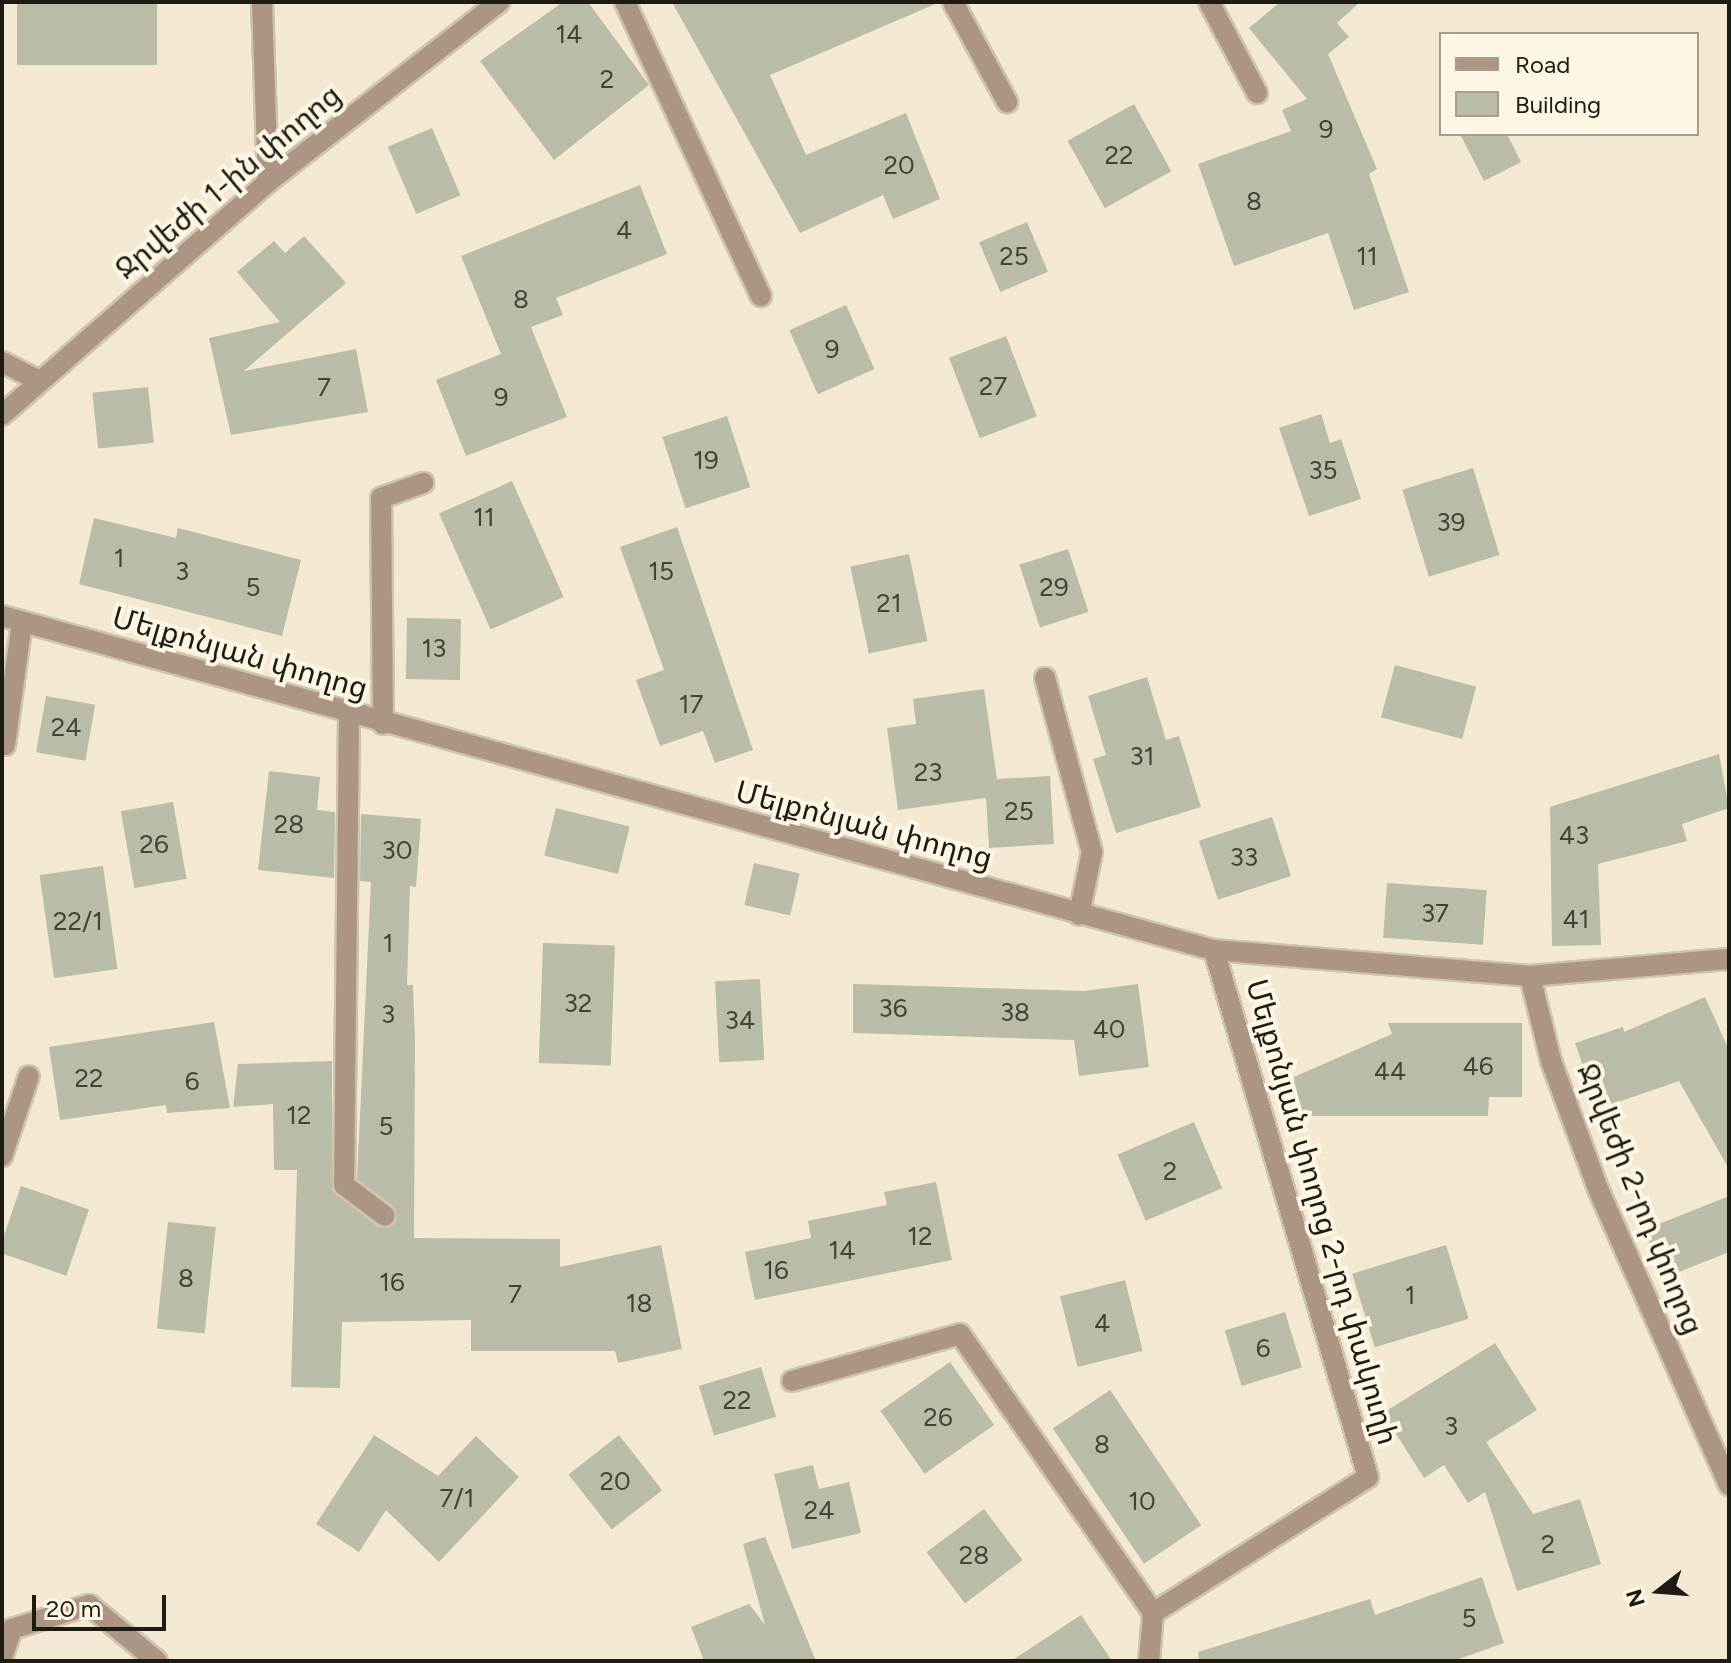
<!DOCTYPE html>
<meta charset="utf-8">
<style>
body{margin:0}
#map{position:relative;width:1731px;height:1663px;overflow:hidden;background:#f3e9d3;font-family:Figtree,"Noto Sans Armenian",sans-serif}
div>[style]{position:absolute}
.building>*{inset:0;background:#b9bca6;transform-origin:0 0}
.roads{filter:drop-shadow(2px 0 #cdc4b0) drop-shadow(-2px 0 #cdc4b0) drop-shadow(0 2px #cdc4b0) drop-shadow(0 -2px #cdc4b0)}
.minor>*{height:20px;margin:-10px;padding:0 10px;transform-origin:10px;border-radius:10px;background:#ac9582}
span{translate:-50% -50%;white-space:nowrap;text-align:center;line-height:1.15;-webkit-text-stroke:8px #fef6e5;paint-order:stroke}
.number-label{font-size:26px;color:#454338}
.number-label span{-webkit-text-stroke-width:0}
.street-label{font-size:30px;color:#1e1b13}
.frame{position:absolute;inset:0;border:4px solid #1e1b13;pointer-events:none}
.legend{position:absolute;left:1439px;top:32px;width:260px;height:104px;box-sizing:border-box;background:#fef6e5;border:2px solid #a49e91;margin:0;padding:10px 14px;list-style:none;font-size:24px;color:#1e1b13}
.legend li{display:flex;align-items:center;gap:16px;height:40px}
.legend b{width:40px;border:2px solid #a49e91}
.north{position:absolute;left:1619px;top:1551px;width:80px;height:80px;-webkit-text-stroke:6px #fef6e5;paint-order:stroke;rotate:253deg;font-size:22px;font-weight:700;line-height:32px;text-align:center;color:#1e1b13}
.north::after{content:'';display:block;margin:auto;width:28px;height:36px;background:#1e1b13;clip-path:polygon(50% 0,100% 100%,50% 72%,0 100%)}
.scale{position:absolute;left:32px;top:1595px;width:134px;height:36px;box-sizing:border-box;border:4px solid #1e1b13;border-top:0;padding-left:10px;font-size:24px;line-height:28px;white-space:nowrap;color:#1e1b13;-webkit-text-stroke:6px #fef6e5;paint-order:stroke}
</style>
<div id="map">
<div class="building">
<i style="left:17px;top:2px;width:140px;height:63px"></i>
<i style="clip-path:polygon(563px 2px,588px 2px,649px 85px,554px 160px,480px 61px)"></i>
<i style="clip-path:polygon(672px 2px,940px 2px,770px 75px,806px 155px,906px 113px,940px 199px,893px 219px,883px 195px,800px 233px)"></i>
<i style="clip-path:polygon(1280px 2px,1360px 2px,1337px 23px,1349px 37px,1328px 54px,1377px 169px,1369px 174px,1409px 292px,1354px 310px,1328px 233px,1234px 266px,1198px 164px,1291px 131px,1282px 110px,1307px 99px,1249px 28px)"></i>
<i style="left:1134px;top:104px;width:77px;height:76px;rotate:61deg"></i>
<i style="left:432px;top:128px;width:73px;height:48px;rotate:67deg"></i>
<i style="clip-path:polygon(1460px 134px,1507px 134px,1521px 162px,1484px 181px)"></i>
<i style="clip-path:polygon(640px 185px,667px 254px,556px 298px,563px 315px,531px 327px,567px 417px,466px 456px,436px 380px,501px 354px,461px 256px)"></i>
<i style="left:1027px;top:222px;width:54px;height:52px;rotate:67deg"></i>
<i style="clip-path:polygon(304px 236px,346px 283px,244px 371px,356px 349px,368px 412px,231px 435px,209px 338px,280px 322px,237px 272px,274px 241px,285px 253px)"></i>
<i style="left:846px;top:305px;width:70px;height:62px;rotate:66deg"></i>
<i style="left:1006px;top:336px;width:86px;height:61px;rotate:69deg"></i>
<i style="left:148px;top:387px;width:56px;height:56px;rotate:84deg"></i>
<i style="clip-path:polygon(1321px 414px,1330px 443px,1341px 439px,1361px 499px,1309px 516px,1279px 428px)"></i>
<i style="left:727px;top:416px;width:75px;height:68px;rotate:72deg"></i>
<i style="left:1473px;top:468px;width:91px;height:74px;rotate:73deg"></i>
<i style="left:512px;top:481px;width:127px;height:80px;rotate:66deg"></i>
<i style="clip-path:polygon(94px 518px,176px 538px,178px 528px,301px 560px,282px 636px,79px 584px)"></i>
<i style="clip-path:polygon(677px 527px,753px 750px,715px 763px,703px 731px,660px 746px,636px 680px,664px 670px,620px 547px)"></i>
<i style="left:1068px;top:549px;width:66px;height:51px;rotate:72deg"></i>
<i style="left:909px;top:554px;width:89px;height:60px;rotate:78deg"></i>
<i style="left:407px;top:618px;width:54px;height:61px;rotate:1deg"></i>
<i style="left:1395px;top:665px;width:84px;height:54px;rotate:15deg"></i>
<i style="clip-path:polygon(1147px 677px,1166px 740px,1179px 736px,1201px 807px,1116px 833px,1093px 759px,1106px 755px,1088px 696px)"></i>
<i style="clip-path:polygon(984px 689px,997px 779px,1050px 776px,1054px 844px,989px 848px,986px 798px,898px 810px,887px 728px,916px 724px,913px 699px)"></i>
<i style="left:46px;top:696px;width:50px;height:57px;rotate:10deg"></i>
<i style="clip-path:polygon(1719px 754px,1729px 808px,1682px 824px,1687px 841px,1598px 864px,1601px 945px,1552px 946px,1550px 807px)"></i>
<i style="clip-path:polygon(269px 771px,320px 777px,317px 810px,335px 812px,334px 878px,258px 870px)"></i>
<i style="left:173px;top:802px;width:78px;height:53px;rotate:80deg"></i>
<i style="left:556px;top:808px;width:76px;height:49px;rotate:14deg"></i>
<i style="clip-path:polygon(361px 814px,421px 819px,416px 887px,410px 886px,407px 985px,413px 985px,415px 1040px,414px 1238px,560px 1239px,560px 1267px,661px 1245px,682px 1349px,618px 1363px,615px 1351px,471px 1351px,471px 1320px,342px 1322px,340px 1388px,291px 1387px,297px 1170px,274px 1170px,273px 1104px,233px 1107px,238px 1064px,332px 1061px,332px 1190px,378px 1227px,395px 1224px,393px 1206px,357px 1179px,371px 882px,360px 881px)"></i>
<i style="left:1272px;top:817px;width:62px;height:77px;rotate:72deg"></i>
<i style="left:754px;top:863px;width:47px;height:43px;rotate:13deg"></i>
<i style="left:103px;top:866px;width:104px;height:64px;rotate:82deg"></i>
<i style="left:1387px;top:883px;width:100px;height:55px;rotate:4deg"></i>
<i style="left:543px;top:943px;width:72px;height:120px;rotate:2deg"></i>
<i style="left:760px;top:979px;width:81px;height:45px;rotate:87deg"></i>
<i style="clip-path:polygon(853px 984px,1084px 991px,1138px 984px,1149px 1067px,1079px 1076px,1074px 1040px,853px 1033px)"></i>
<i style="clip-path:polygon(1705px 997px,1729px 1050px,1729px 1169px,1679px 1081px,1598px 1109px,1575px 1043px,1623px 1027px,1624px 1032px)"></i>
<i style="clip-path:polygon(214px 1022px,230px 1108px,167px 1113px,166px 1105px,60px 1120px,49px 1047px)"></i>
<i style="clip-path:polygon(1388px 1023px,1522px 1023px,1522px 1097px,1489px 1097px,1488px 1116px,1294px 1116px,1294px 1077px,1392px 1034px)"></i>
<i style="left:1194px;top:1122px;width:72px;height:83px;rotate:67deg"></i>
<i style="clip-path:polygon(936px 1182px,952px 1260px,755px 1300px,745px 1252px,811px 1238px,808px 1221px,887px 1205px,884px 1192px)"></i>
<i style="left:21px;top:1186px;width:72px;height:70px;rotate:19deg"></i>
<i style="clip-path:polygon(1729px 1196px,1729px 1252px,1664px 1278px,1644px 1230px)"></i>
<i style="left:168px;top:1222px;width:48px;height:107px;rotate:6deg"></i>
<i style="left:1446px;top:1245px;width:77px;height:98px;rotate:73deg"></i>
<i style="left:1125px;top:1280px;width:73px;height:67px;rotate:76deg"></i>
<i style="left:1285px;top:1312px;width:58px;height:63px;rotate:73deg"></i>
<i style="clip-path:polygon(1495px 1343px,1537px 1410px,1486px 1442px,1533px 1514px,1580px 1499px,1601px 1564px,1517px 1591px,1485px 1492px,1468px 1503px,1444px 1465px,1424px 1478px,1383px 1413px)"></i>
<i style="left:950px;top:1362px;width:77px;height:85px;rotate:55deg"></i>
<i style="left:761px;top:1367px;width:52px;height:65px;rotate:73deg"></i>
<i style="left:1110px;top:1390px;width:163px;height:69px;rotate:56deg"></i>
<i style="clip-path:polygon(374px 1435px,438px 1476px,476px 1436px,519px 1477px,439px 1562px,386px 1510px,359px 1552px,316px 1524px)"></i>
<i style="left:619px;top:1435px;width:70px;height:64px;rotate:52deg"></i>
<i style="clip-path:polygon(813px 1465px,819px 1489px,849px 1482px,861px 1533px,792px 1549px,774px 1474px)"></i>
<i style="left:984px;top:1509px;width:64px;height:72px;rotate:53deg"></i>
<i style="clip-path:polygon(765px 1537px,816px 1661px,704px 1661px,691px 1627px,749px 1604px,765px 1625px,743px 1544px)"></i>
<i style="clip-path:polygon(1482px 1577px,1504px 1643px,1453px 1661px,1199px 1661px,1198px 1652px,1370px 1599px,1375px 1615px)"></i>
<i style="clip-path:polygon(1081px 1615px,1112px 1661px,1011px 1661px)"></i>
</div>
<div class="roads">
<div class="minor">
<i style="left:262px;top:2px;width:180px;rotate:88.1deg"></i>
<i style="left:625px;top:2px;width:324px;rotate:65.2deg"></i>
<i style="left:953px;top:2px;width:114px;rotate:61.6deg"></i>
<i style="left:1209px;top:2px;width:103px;rotate:62.2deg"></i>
<i style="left:2px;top:362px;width:39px;rotate:27deg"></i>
<i style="left:2px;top:415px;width:354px;rotate:-41.2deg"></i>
<i style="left:268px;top:182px;width:293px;rotate:-37.9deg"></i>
<i style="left:2px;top:616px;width:1257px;rotate:15.41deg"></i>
<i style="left:1214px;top:950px;width:317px;rotate:4.7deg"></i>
<i style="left:1530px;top:976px;width:200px;rotate:-4.9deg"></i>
<i style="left:1045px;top:678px;width:180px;rotate:74.9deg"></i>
<i style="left:1092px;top:852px;width:64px;rotate:101.7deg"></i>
<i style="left:349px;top:715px;width:470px;rotate:90.6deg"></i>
<i style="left:344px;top:1185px;width:51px;rotate:37.1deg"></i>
<i style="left:383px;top:724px;width:226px;rotate:-90.5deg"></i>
<i style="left:381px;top:498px;width:45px;rotate:-19.7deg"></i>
<i style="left:5px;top:745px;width:123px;rotate:-82.1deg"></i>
<i style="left:1530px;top:976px;width:88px;rotate:76.1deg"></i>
<i style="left:1551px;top:1061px;width:136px;rotate:69.8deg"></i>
<i style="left:1598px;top:1189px;width:324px;rotate:66.1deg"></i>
<i style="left:2px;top:1156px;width:84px;rotate:-71.4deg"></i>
<i style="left:792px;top:1381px;width:174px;rotate:-15.6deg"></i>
<i style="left:960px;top:1334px;width:339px;rotate:55.3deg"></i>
<i style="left:2px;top:1657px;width:30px;rotate:-70deg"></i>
<i style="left:12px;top:1629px;width:81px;rotate:-17.3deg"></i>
<i style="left:89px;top:1605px;width:88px;rotate:39.5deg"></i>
<i style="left:1149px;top:1661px;width:48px;rotate:-85.2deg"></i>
<i style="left:1153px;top:1613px;width:254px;rotate:-32.3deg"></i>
<i style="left:1368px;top:1477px;width:549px;rotate:-106.29deg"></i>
</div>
</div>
<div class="number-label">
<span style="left:569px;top:35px">14</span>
<span style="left:607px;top:80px">2</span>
<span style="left:1326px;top:130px">9</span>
<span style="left:1119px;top:156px">22</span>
<span style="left:899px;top:166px">20</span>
<span style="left:1254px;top:202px">8</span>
<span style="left:624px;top:231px">4</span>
<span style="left:1014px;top:257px">25</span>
<span style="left:1367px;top:257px">11</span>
<span style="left:521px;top:300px">8</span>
<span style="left:832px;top:350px">9</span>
<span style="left:993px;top:387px">27</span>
<span style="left:324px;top:388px">7</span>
<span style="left:501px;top:398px">9</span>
<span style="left:706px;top:461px">19</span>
<span style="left:1323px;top:471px">35</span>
<span style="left:484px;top:518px">11</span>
<span style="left:1451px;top:523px">39</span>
<span style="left:119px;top:559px">1</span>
<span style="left:182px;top:572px">3</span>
<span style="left:661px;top:572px">15</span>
<span style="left:253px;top:588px">5</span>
<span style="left:1054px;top:588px">29</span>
<span style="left:889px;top:604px">21</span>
<span style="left:434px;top:649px">13</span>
<span style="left:691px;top:705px">17</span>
<span style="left:66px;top:728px">24</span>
<span style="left:1142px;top:757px">31</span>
<span style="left:928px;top:773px">23</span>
<span style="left:1019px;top:812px">25</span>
<span style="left:289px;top:825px">28</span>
<span style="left:1574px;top:836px">43</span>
<span style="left:154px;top:845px">26</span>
<span style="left:397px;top:851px">30</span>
<span style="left:1244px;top:858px">33</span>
<span style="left:1435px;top:914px">37</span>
<span style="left:1576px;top:920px">41</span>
<span style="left:78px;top:922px">22/1</span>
<span style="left:388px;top:944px">1</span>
<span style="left:578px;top:1004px">32</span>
<span style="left:893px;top:1009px">36</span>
<span style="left:1015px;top:1013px">38</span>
<span style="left:388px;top:1015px">3</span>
<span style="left:740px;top:1021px">34</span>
<span style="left:1109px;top:1030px">40</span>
<span style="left:1478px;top:1067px">46</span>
<span style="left:1390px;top:1072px">44</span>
<span style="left:89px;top:1079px">22</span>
<span style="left:192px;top:1082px">6</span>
<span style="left:299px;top:1116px">12</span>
<span style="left:386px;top:1127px">5</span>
<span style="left:1170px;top:1172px">2</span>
<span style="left:920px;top:1237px">12</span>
<span style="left:842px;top:1251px">14</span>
<span style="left:776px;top:1271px">16</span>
<span style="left:186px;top:1279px">8</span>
<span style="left:392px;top:1283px">16</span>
<span style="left:515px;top:1295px">7</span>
<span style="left:1410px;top:1296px">1</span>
<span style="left:639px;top:1304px">18</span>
<span style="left:1102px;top:1324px">4</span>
<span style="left:1263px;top:1349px">6</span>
<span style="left:737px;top:1401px">22</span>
<span style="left:938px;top:1418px">26</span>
<span style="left:1451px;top:1427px">3</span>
<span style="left:1102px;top:1445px">8</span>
<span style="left:615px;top:1482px">20</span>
<span style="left:457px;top:1499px">7/1</span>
<span style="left:1142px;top:1502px">10</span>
<span style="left:819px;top:1511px">24</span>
<span style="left:1548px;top:1545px">2</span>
<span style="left:974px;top:1556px">28</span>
<span style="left:1469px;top:1619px">5</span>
</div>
<div class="street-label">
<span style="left:228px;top:182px;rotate:-40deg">Ջրվեժի 1-ին փողոց</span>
<span style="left:240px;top:653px;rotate:16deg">Մելքոնյան փողոց</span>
<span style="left:864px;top:825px;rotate:15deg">Մելքոնյան փողոց</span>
<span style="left:1640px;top:1199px;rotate:68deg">Ջրվեժի 2-րդ փողոց</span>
<span style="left:1322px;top:1212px;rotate:74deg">Մելքոնյան փողոց 2-րդ փակուղի</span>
</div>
<div class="frame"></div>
<ul class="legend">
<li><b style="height:10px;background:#ac9582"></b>Road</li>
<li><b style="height:22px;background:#b9bca6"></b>Building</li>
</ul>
<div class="north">N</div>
<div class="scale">20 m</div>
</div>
